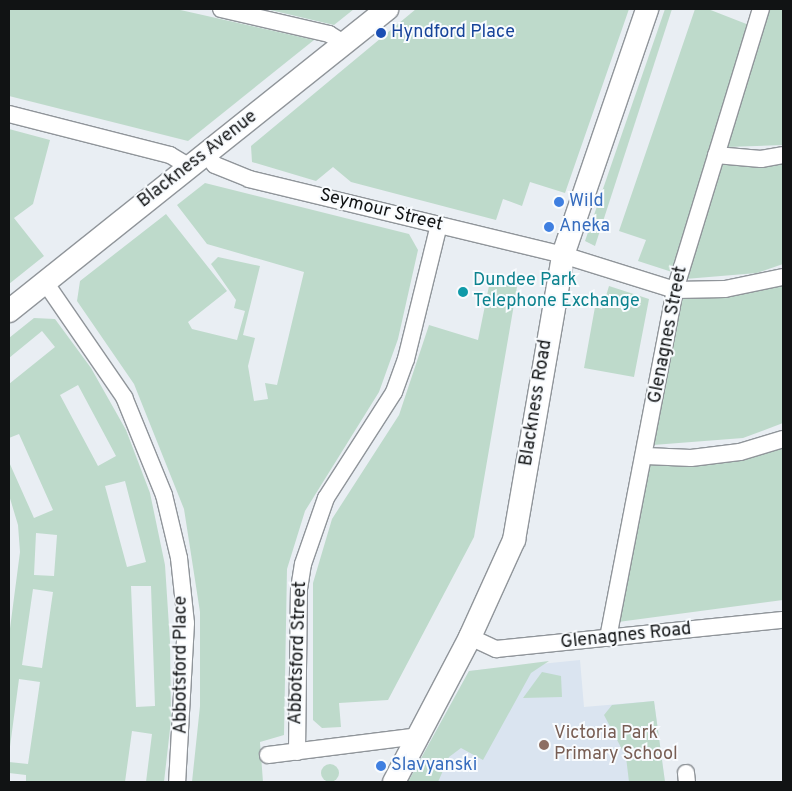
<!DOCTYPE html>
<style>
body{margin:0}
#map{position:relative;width:792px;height:791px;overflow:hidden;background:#e9eef3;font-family:Overpass,sans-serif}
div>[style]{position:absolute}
.built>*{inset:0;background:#dae4f0}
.green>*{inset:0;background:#bedacb}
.round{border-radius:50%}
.roads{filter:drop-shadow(1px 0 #90959a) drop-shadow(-1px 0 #90959a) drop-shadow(0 1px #90959a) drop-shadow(0 -1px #90959a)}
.street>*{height:16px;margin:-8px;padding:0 8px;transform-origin:8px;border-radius:8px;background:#fff}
.secondary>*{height:22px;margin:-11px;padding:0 11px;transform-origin:11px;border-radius:11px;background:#fff}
.dots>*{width:14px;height:14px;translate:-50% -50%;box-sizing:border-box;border:2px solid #f8fbfe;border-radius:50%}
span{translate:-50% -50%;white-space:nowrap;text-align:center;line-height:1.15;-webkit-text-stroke:4px #f8fbfe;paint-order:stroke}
.transit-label{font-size:18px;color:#164399}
.left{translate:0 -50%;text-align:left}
.street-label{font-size:18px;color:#111314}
.shop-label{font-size:18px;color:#366cbe}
.culture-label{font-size:18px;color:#0d838f}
.education-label{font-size:18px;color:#785e54}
.frame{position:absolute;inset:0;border:10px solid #111314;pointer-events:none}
</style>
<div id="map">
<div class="built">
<i style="clip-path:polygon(580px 660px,584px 707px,654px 701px,665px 782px,408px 782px,469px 671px)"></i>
</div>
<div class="green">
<i style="clip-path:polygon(9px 9px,176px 9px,314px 40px,188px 141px,9px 96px)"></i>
<i style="clip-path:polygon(266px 9px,354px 9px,334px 25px)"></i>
<i style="clip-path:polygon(416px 9px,629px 9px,565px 193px,530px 182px,522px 206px,503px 199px,496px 220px,351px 182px,333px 167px,316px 181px,252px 162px,251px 146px)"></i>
<i style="clip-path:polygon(665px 9px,672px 9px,595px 246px,585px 241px)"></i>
<i style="clip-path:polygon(695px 9px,708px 9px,749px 25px,672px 272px,638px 261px,646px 240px,619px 231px)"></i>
<i style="clip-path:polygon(769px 9px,783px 9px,783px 145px,727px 147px)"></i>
<i style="clip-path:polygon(9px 129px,50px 140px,33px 204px,14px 218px,44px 256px,9px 284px)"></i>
<i style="clip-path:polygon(783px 161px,783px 264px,757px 273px,685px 279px,721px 162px)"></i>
<i style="clip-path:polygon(205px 183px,409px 234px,418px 250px,398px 339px,379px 392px,305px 511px,287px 569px,284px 735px,260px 742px,263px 782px,192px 782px,200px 706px,200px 612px,184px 509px,134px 384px,77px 301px,80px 281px,166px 214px,227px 291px,188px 322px,192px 329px,237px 340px,245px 311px,234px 308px,236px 300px,211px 264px,218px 257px,260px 266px,243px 335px,255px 338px,248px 366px,254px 401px,268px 399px,265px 383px,277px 385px,304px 272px,207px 244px,177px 205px)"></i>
<i style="clip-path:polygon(491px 276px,518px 281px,474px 537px,388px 700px,339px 703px,341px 727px,322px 728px,313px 720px,313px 583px,332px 519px,399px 415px,429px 325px,478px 340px)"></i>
<i style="clip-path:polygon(783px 285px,783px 423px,743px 438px,653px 445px,681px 296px)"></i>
<i style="clip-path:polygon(609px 286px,649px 299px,634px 377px,584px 368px,595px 307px,602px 309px)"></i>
<i style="clip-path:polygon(evenodd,34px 318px,55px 319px,91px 368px,126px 430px,150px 493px,165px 565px,170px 642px,171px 720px,164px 782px,146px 782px,152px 734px,132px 731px,125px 782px,26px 782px,26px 775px,9px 773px,9px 762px,28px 764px,40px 682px,19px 679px,9px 754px,9px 636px,20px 552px,18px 525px,9px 495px,9px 462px,34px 518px,53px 510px,19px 434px,9px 438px,9px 384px,55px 347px,42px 331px,9px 358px,9px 338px,34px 318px,78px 385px,116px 456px,98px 466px,60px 395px,78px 385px,34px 318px,125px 481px,146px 562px,127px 567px,105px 486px,125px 481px,34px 318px,36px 533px,57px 535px,54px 576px,34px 575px,36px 533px,34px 318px,131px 586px,151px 586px,155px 706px,136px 707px,131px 586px,34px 318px,33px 589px,53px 592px,42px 668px,22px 665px,33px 589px)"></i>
<i style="clip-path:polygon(783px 444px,783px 600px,618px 622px,648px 465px,701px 464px)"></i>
<i style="clip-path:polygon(549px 661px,531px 673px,483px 760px,461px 748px,449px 757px,438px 782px,408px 782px,469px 671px)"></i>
<i style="clip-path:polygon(542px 672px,561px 676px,562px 697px,523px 698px)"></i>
<i style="clip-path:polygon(654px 701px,665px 782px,629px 782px,626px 757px,604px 715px,612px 705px)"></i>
<i class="round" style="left:321px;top:764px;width:18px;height:18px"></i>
</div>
<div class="roads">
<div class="street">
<i style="left:221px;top:9px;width:111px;rotate:13deg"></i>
<i style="left:329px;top:34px;width:19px;rotate:32deg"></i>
<i style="left:9px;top:114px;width:166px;rotate:14.3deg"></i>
<i style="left:170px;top:155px;width:23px;rotate:31deg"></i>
<i style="left:206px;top:154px;width:14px;rotate:51deg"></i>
<i style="left:215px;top:165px;width:37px;rotate:22deg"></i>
<i style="left:249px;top:179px;width:323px;rotate:13.6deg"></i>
<i style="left:563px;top:255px;width:117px;rotate:17.4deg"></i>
<i style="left:675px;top:290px;width:50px;rotate:-1.1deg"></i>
<i style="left:725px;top:289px;width:59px;rotate:-11.7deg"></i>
<i style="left:716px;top:155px;width:45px;rotate:5.1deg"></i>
<i style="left:761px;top:159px;width:22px;rotate:-10deg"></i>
<i style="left:45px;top:282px;width:140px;rotate:55.5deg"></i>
<i style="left:124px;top:397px;width:106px;rotate:67.8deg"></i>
<i style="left:164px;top:495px;width:65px;rotate:76.6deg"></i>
<i style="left:179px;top:558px;width:65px;rotate:83.9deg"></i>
<i style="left:186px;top:623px;width:159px;rotate:93.2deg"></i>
<i style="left:646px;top:456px;width:45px;rotate:2.5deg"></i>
<i style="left:691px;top:458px;width:49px;rotate:-7deg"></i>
<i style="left:740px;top:452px;width:45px;rotate:-16.8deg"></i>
<i style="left:470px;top:637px;width:29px;rotate:25deg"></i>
<i style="left:496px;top:649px;width:288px;rotate:-5.8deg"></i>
<i style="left:608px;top:638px;width:354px;rotate:-79.1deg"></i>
<i style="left:675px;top:290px;width:294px;rotate:-73deg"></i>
<i style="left:297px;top:752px;width:163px;rotate:-89.3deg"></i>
<i style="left:299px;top:589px;width:25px;rotate:-81deg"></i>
<i style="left:303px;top:564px;width:70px;rotate:-70.8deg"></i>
<i style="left:326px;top:498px;width:126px;rotate:-57.3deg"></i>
<i style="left:394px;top:392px;width:35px;rotate:-70deg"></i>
<i style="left:406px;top:359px;width:138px;rotate:-76.2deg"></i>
<i style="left:268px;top:755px;width:151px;rotate:-7.2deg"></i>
<i style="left:686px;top:773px;width:9px;rotate:84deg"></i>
</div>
<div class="secondary">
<i style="left:9px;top:311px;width:484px;rotate:-38.6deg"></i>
<i style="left:394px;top:782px;width:164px;rotate:-62.3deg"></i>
<i style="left:470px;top:637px;width:107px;rotate:-65.6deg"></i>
<i style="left:514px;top:540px;width:289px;rotate:-80.2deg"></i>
<i style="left:563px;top:255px;width:260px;rotate:-71.1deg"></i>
</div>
</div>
<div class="dots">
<i style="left:381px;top:33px;background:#1a4fb4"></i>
<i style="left:559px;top:202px;background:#3f7fe0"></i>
<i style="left:549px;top:227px;background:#3f7fe0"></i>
<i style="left:463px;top:292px;background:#0f9aa8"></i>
<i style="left:544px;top:745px;background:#8d6e63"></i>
<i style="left:381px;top:766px;background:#3f7fe0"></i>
</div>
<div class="transit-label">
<span class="left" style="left:391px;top:33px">Hyndford Place</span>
</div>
<div class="street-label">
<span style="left:198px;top:160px;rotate:-38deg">Blackness Avenue</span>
<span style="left:381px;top:211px;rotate:14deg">Seymour Street</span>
<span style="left:669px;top:335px;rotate:-79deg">Glenagnes Street</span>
<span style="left:537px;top:403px;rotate:-81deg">Blackness Road</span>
<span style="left:626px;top:637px;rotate:-6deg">Glenagnes Road</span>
<span style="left:299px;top:653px;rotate:-88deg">Abbotsford Street</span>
<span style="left:182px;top:665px;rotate:-90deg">Abbotsford Place</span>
</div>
<div class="shop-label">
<span class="left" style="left:569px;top:202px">Wild</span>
<span class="left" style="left:559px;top:227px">Aneka</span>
<span class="left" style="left:391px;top:766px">Slavyanski</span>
</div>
<div class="culture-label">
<span class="left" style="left:473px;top:292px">Dundee Park<br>Telephone Exchange</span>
</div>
<div class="education-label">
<span class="left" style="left:554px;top:745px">Victoria Park<br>Primary School</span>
</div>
<div class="frame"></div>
</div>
